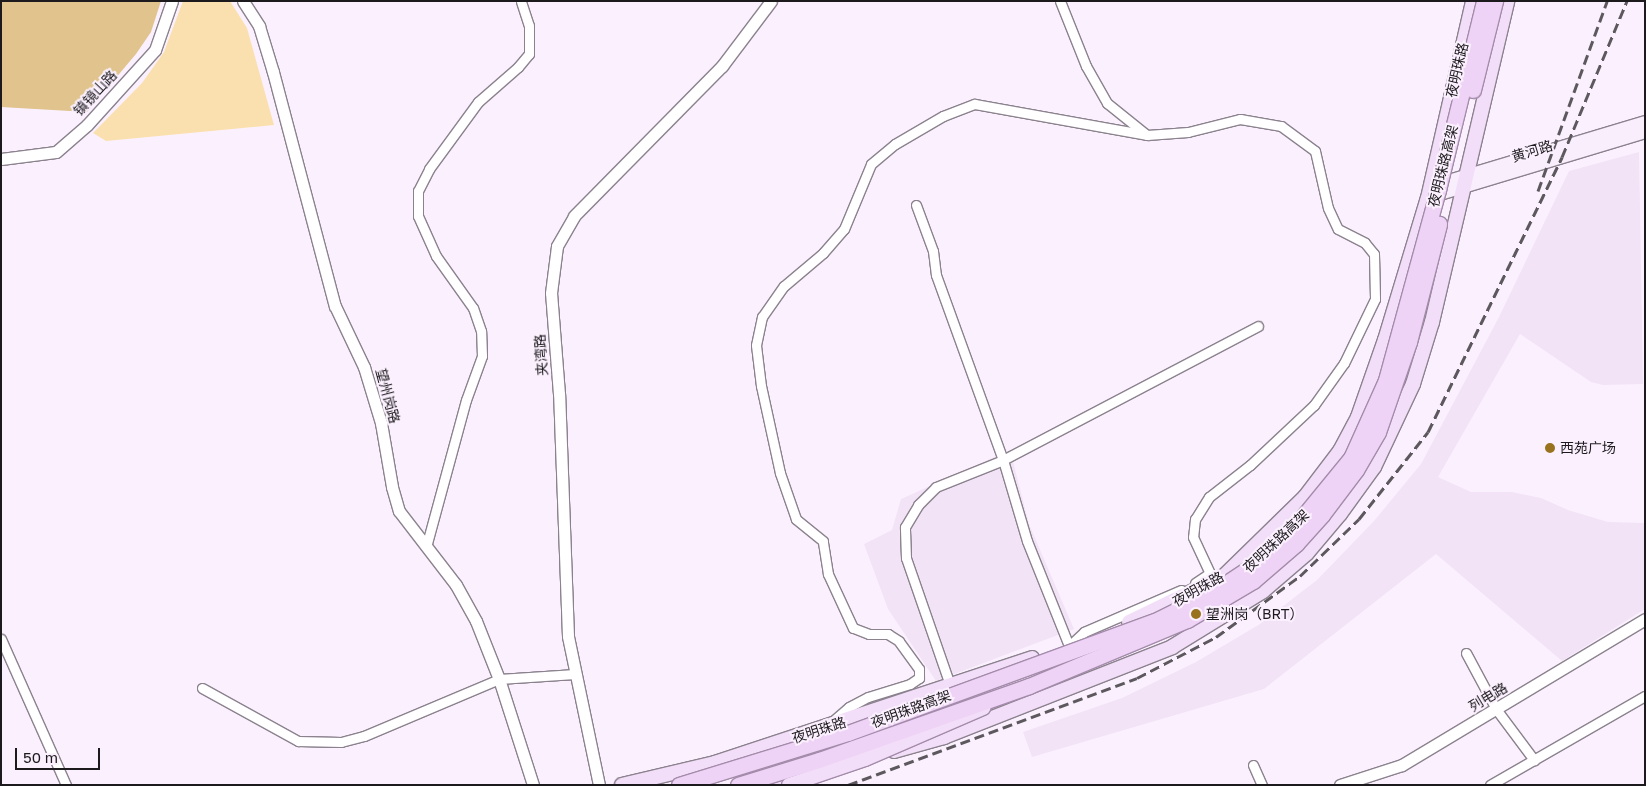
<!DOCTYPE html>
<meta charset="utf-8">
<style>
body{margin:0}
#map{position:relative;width:1646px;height:786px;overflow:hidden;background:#fbf1fe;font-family:"Golos Text","Noto Sans SC",sans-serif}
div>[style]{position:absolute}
.built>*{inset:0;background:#f2e3f6}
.green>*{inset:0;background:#fbe0af}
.forest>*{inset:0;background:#e0c38d}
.roads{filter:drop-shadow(1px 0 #8b828e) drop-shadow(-1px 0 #8b828e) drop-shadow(0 1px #8b828e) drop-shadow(0 -1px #8b828e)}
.minor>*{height:9px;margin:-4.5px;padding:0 4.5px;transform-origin:4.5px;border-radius:4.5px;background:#fff}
.tertiary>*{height:11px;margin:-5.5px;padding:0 5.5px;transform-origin:5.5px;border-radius:5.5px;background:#fff}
.secondary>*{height:12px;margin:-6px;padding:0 6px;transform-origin:6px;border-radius:6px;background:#f9eefc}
.primary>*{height:14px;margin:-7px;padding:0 7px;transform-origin:7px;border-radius:7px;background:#f3def9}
.rail>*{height:3px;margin-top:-1.5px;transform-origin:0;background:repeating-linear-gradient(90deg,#5d585e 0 10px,transparent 0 15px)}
.bridges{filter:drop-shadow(1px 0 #a38baa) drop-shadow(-1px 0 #a38baa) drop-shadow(0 1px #a38baa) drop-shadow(0 -1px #a38baa)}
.primary-bridge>*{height:14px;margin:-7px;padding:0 7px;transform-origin:7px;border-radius:7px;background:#f3def9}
.trunk-bridge>*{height:15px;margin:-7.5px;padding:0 7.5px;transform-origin:7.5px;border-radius:7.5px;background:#efd3f7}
.dots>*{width:14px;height:14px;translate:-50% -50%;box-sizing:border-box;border:2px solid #fbf1fe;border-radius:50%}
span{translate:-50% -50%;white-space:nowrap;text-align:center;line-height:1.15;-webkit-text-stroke:4px #fbf1fe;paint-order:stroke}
.street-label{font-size:14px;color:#1d1a1e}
.poi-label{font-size:14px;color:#1d1a1e}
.left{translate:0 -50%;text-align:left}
.frame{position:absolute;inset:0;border:2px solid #1d1a1e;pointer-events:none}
.scale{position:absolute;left:15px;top:748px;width:85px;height:22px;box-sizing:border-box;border:2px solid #1d1a1e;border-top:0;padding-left:6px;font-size:15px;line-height:18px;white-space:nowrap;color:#1d1a1e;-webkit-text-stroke:4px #fbf1fe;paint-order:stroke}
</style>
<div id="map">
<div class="built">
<i style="clip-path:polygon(1639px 152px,1643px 384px,1603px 385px,1591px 382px,1520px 334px,1438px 477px,1471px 492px,1512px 492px,1541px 498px,1568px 510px,1608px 522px,1645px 523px,1645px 609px,1562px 661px,1436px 554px,1264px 689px,1032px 757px,1023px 732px,1122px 698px,1196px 662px,1260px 624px,1317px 580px,1374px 521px,1421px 464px,1499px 317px,1569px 171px)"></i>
<i style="clip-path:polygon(1010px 450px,1029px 524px,1074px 629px,936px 681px,888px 609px,864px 544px,892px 530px,901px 499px)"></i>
</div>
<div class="green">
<i style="clip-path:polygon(183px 1px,230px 1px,247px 28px,274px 125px,106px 141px,93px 133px,142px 83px,164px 52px)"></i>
</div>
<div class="forest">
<i style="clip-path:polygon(1px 1px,161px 1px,151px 32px,136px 54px,87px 112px,1px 107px)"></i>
</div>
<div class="roads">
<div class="minor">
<i style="left:1060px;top:1px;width:70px;rotate:68.2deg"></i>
<i style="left:1086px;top:66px;width:43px;rotate:60.4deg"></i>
<i style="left:1107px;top:103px;width:51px;rotate:38.7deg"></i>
<i style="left:1147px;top:135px;width:41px;rotate:-4.2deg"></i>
<i style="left:1188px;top:132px;width:54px;rotate:-14deg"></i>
<i style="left:1240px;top:119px;width:42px;rotate:9.7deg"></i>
<i style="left:1281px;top:126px;width:42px;rotate:36.3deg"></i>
<i style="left:1315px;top:151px;width:58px;rotate:77.2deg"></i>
<i style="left:1328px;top:208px;width:23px;rotate:65deg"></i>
<i style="left:1338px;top:229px;width:30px;rotate:27deg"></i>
<i style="left:1365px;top:243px;width:14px;rotate:51deg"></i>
<i style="left:1374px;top:254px;width:45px;rotate:88.7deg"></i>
<i style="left:1375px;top:299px;width:71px;rotate:115.8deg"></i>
<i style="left:1344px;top:363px;width:52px;rotate:125.5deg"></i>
<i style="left:1314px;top:405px;width:88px;rotate:136.8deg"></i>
<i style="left:1250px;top:465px;width:52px;rotate:142deg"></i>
<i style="left:1209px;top:497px;width:26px;rotate:122deg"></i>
<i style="left:1195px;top:519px;width:18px;rotate:96deg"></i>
<i style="left:1193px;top:537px;width:40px;rotate:65deg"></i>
<i style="left:1210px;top:573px;width:18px;rotate:146deg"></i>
<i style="left:916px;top:205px;width:49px;rotate:69.7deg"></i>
<i style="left:933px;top:251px;width:24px;rotate:83deg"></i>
<i style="left:936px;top:275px;width:197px;rotate:70.1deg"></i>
<i style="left:1003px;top:460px;width:84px;rotate:73.5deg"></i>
<i style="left:1027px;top:541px;width:113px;rotate:68.2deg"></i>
<i style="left:1069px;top:646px;width:21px;rotate:-43deg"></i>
<i style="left:1084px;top:632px;width:106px;rotate:-23.4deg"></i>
<i style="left:426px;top:547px;width:152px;rotate:-74.8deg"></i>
<i style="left:466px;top:400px;width:47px;rotate:-70deg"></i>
<i style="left:482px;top:356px;width:25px;rotate:-92deg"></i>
<i style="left:481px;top:331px;width:24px;rotate:-109deg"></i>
<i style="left:473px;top:308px;width:64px;rotate:-125.4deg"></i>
<i style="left:436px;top:256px;width:44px;rotate:-114.2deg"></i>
<i style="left:418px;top:216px;width:25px;rotate:-90deg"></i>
<i style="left:418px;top:191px;width:25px;rotate:-63deg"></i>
<i style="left:429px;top:169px;width:83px;rotate:-53.8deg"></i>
<i style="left:478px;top:102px;width:53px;rotate:-41.2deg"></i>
<i style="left:518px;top:67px;width:17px;rotate:-50deg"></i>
<i style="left:529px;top:54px;width:28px;rotate:-90deg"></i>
<i style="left:529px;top:26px;width:26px;rotate:-108deg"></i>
<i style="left:1px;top:639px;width:160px;rotate:66deg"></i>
<i style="left:1466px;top:653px;width:64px;rotate:61.8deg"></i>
<i style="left:1496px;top:709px;width:64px;rotate:53.3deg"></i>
<i style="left:950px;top:685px;width:134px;rotate:-109.1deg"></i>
<i style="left:906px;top:558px;width:31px;rotate:-92deg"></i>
<i style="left:905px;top:527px;width:26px;rotate:-59deg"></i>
<i style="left:918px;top:505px;width:25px;rotate:-45deg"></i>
<i style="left:936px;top:487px;width:72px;rotate:-21.9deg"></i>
<i style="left:1003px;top:460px;width:288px;rotate:-27.7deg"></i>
<i style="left:202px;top:688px;width:110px;rotate:28.9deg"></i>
<i style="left:298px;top:741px;width:43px;rotate:1.3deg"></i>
<i style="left:341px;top:742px;width:24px;rotate:-15deg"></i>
<i style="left:364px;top:736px;width:147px;rotate:-22.9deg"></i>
<i style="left:499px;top:679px;width:76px;rotate:-3.8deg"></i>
<i style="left:833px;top:721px;width:21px;rotate:-41deg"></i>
<i style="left:849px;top:707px;width:21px;rotate:-28deg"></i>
<i style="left:868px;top:697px;width:44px;rotate:-17.2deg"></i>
<i style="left:910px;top:684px;width:11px;rotate:-34deg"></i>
<i style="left:919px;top:678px;width:9px;rotate:-90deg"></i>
<i style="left:919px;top:669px;width:34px;rotate:-126deg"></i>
<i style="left:899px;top:641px;width:13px;rotate:-148deg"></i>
<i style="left:888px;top:634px;width:19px;rotate:180deg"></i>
<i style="left:869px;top:634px;width:17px;rotate:-159deg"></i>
<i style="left:853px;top:628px;width:60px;rotate:-114.8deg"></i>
<i style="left:828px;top:574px;width:33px;rotate:-99deg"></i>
<i style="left:823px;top:541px;width:35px;rotate:-141deg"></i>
<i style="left:796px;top:519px;width:49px;rotate:-109.2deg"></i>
<i style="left:780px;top:473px;width:89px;rotate:-102.3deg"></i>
<i style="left:761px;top:386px;width:41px;rotate:-97deg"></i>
<i style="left:756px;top:345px;width:29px;rotate:-78deg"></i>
<i style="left:762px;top:317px;width:38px;rotate:-55deg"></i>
<i style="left:784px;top:286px;width:51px;rotate:-40.2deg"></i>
<i style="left:823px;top:253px;width:32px;rotate:-49deg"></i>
<i style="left:844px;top:229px;width:70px;rotate:-67.4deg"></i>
<i style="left:871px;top:164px;width:31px;rotate:-40deg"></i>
<i style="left:895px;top:144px;width:56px;rotate:-30.3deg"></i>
<i style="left:943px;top:116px;width:34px;rotate:-21deg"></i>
<i style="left:975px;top:104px;width:175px;rotate:10.2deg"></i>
<i style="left:1253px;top:765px;width:22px;rotate:66deg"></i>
<i style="left:1490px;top:785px;width:179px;rotate:-29.9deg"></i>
</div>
<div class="tertiary">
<i style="left:243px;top:1px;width:30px;rotate:57deg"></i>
<i style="left:259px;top:26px;width:48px;rotate:73.1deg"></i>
<i style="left:273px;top:72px;width:242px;rotate:75.2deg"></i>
<i style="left:335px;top:306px;width:68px;rotate:64.6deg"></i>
<i style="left:364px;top:367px;width:59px;rotate:73.1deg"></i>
<i style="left:381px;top:423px;width:65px;rotate:80.2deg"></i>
<i style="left:392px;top:487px;width:25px;rotate:74deg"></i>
<i style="left:399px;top:511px;width:93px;rotate:52.4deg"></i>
<i style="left:456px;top:585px;width:41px;rotate:60.9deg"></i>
<i style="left:476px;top:621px;width:62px;rotate:68.4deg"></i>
<i style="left:499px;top:679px;width:111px;rotate:72.2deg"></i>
<i style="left:1px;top:159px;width:55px;rotate:-7.3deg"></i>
<i style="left:56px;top:152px;width:41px;rotate:-41.1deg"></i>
<i style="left:87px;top:125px;width:101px;rotate:-47.8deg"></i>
<i style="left:155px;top:50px;width:52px;rotate:-70.9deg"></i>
<i style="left:599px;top:785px;width:152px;rotate:-101.8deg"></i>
<i style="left:568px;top:636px;width:242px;rotate:-92.1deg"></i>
<i style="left:559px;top:394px;width:101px;rotate:-94.5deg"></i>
<i style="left:551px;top:293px;width:47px;rotate:-82.7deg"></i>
<i style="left:557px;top:246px;width:34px;rotate:-60deg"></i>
<i style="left:574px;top:216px;width:211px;rotate:-45.4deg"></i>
<i style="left:722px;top:66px;width:81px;rotate:-53deg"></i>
<i style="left:1340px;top:785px;width:65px;rotate:-17.9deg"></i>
<i style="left:1402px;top:765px;width:283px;rotate:-31deg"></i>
</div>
<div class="secondary">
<i style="left:1432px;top:186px;width:222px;rotate:-16.7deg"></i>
<i style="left:1430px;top:197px;width:225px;rotate:-16.8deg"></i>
</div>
<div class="primary">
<i style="left:1129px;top:622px;width:106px;rotate:-25.8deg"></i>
<i style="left:1224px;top:576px;width:113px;rotate:-44.3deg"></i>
<i style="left:1305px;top:497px;width:58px;rotate:-52.7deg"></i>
<i style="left:1340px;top:451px;width:38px;rotate:-62deg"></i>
<i style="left:1358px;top:417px;width:82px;rotate:-70.7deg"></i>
<i style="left:1385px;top:340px;width:148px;rotate:-73.2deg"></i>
<i style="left:1428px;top:198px;width:202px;rotate:-77.1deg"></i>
<i style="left:894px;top:751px;width:52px;rotate:-15.6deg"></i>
<i style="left:944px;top:737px;width:245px;rotate:-21.5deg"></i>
<i style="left:1172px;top:647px;width:107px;rotate:-31.6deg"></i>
<i style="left:1263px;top:591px;width:58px;rotate:-40.8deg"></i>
<i style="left:1307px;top:553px;width:51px;rotate:-49.8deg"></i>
<i style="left:1340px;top:514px;width:58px;rotate:-54.1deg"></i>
<i style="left:1374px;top:467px;width:92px;rotate:-64.8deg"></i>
<i style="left:1413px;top:384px;width:65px;rotate:-73deg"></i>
<i style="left:1432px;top:322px;width:330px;rotate:-76.8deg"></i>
<i style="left:622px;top:785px;width:96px;rotate:-13.3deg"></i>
<i style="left:715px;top:763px;width:334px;rotate:-18.3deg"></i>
<i style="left:775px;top:785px;width:27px;rotate:-15deg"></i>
</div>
</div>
<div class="rail">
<i style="left:1538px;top:191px;width:202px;rotate:-70deg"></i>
<i style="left:848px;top:785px;width:308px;rotate:-20.3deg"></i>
<i style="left:1137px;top:678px;width:89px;rotate:-27.4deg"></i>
<i style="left:1216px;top:637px;width:104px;rotate:-36deg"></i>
<i style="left:1300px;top:576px;width:82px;rotate:-44deg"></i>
<i style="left:1359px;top:519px;width:111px;rotate:-51.6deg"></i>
<i style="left:1428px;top:432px;width:306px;rotate:-64deg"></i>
<i style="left:1562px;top:157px;width:169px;rotate:-67.4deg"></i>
</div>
<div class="bridges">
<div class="primary-bridge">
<i style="left:789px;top:785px;width:80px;rotate:-18.9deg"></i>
<i style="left:865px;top:759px;width:129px;rotate:-23.4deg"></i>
</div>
<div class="trunk-bridge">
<i style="left:1473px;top:90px;width:92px;rotate:-76.1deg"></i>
<i style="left:679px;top:785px;width:177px;rotate:-17.1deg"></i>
<i style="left:848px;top:733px;width:331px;rotate:-20.1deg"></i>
<i style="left:1159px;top:619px;width:60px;rotate:-26.6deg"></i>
<i style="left:1213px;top:592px;width:43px;rotate:-33.7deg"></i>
<i style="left:1249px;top:568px;width:57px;rotate:-41.5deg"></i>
<i style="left:1292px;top:530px;width:93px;rotate:-50.7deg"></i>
<i style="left:1351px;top:458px;width:85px;rotate:-65.8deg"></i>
<i style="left:1386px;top:380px;width:197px;rotate:-74.7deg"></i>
<i style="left:1438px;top:190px;width:195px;rotate:-76.3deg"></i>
<i style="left:738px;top:785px;width:85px;rotate:-17.2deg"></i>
<i style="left:819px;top:760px;width:223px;rotate:-19.4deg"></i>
<i style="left:1029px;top:686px;width:171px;rotate:-22.7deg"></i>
<i style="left:1187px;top:620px;width:77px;rotate:-30.6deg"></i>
<i style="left:1253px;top:581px;width:57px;rotate:-40.7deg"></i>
<i style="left:1296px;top:544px;width:39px;rotate:-48deg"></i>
<i style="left:1322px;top:515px;width:56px;rotate:-52.9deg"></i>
<i style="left:1356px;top:470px;width:44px;rotate:-59.9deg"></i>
<i style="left:1378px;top:432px;width:95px;rotate:-71deg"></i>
<i style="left:1409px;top:342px;width:122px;rotate:-75.7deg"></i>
</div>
</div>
<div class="dots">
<i style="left:1550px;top:448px;background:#99721d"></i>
<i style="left:1196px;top:614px;background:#99721d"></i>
</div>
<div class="street-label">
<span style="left:1457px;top:70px;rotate:-77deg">夜明珠路</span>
<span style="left:95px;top:93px;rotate:-47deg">镇镜山路</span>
<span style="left:1532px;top:151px;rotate:-17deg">黄河路</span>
<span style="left:1443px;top:166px;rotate:-76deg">夜明珠路高架</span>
<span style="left:541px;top:355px;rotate:-94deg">夹湾路</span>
<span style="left:388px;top:396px;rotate:75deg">望州岗路</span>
<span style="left:1276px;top:541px;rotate:-43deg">夜明珠路高架</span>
<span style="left:1198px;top:589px;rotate:-29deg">夜明珠路</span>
<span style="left:1488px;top:697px;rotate:-31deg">列电路</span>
<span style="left:911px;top:709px;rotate:-20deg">夜明珠路高架</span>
<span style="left:819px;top:730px;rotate:-18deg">夜明珠路</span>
</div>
<div class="poi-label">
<span class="left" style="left:1560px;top:448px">西苑广场</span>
<span class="left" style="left:1206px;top:614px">望洲岗（BRT）</span>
</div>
<div class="frame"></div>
<div class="scale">50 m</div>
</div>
